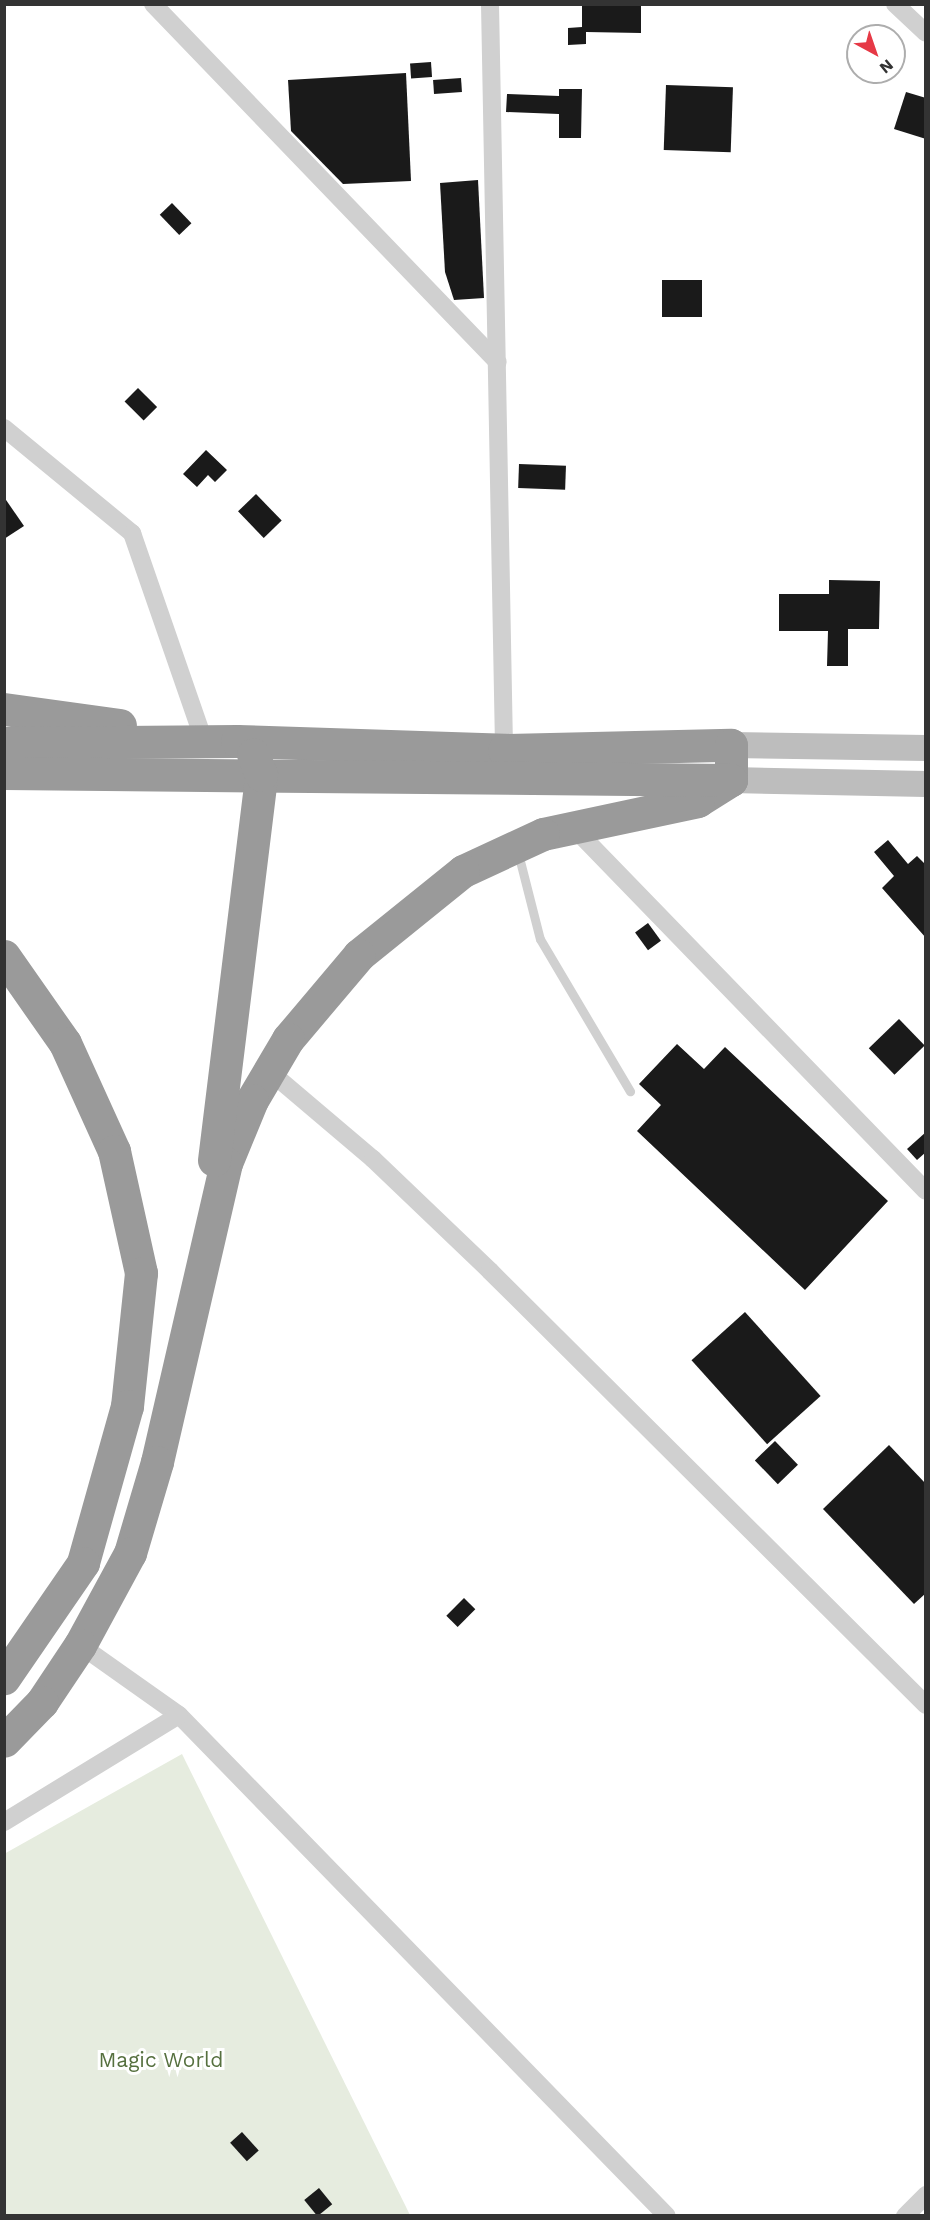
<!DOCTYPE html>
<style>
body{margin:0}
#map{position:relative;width:930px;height:2220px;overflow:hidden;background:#fff;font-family:"Work Sans",sans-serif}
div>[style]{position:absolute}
.green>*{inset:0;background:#e6ecdf}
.building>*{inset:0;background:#1a1a1a;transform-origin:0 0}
.lane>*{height:9px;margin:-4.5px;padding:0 4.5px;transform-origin:4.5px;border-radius:4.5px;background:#d0d0d0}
.street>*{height:18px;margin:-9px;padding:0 9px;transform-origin:9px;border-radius:9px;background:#d0d0d0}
.secondary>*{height:26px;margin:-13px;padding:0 13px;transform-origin:13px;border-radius:13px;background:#bdbdbd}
.highway>*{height:33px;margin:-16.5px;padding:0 16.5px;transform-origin:16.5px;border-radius:16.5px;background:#9a9a9a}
span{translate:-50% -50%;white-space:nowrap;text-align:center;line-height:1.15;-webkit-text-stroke:6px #fff;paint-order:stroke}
.park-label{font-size:21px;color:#56703f}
.frame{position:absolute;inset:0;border:6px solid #333;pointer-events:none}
.north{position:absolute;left:846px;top:24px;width:60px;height:60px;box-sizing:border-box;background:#fff;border:2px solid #adadad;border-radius:50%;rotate:140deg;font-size:16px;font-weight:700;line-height:24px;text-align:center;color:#333}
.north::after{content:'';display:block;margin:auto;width:21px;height:27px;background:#e63946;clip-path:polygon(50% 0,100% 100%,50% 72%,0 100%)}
</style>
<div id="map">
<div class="green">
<i style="clip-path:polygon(182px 1754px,410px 2215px,5px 2215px,4px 1854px)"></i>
</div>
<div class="building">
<i style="clip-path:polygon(582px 4px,641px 4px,641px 33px,586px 32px,586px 44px,568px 45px,568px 28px,582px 27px)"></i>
<i style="left:431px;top:62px;width:15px;height:21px;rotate:86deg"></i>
<i style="clip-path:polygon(406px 73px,411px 181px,343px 184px,291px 131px,288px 80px)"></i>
<i style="left:461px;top:78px;width:14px;height:28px;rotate:86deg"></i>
<i style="left:666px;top:85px;width:67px;height:65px;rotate:2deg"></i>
<i style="clip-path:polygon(559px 89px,582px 89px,581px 138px,559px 138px,559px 114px,506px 112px,507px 94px,559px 96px)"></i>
<i style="clip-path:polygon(906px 92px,926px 98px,926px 139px,894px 129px)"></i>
<i style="clip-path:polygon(478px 180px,484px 298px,454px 300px,445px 272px,440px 183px)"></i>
<i style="left:172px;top:203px;width:28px;height:17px;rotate:46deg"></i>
<i style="left:662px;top:280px;width:40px;height:37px"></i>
<i style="left:138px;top:388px;width:27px;height:19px;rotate:45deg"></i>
<i style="clip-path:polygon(206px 450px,227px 470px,215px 482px,208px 475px,197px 487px,183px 474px)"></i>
<i style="left:519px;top:464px;width:47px;height:24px;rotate:2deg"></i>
<i style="left:256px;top:494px;width:37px;height:25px;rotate:46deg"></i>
<i style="clip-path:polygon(4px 497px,24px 526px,4px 539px)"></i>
<i style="clip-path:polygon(829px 580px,880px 581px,879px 629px,848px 629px,848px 666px,827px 666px,828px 631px,779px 631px,779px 594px,829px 594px)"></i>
<i style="clip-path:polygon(888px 840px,908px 864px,917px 856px,926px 865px,926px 938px,882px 888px,894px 876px,874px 852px)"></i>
<i style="left:648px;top:923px;width:22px;height:16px;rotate:54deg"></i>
<i style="left:899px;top:1019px;width:37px;height:42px;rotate:46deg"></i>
<i style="clip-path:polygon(677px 1044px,704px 1069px,725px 1047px,888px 1201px,805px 1290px,637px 1131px,661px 1105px,639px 1084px)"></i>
<i style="clip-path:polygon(926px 1132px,926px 1152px,917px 1160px,907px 1149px)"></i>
<i style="left:745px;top:1312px;width:113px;height:72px;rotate:48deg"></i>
<i style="left:775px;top:1441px;width:33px;height:28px;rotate:46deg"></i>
<i style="clip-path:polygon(889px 1445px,926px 1484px,926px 1593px,914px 1604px,823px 1509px)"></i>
<i style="left:464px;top:1598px;width:16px;height:25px;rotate:45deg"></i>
<i style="left:242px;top:2132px;width:25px;height:16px;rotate:48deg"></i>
<i style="left:319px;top:2188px;width:21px;height:19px;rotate:51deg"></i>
</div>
<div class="lane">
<i style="left:518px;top:853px;width:89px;rotate:75.7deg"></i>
<i style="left:540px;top:939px;width:177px;rotate:59.4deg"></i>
</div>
<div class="street">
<i style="left:153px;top:4px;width:497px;rotate:46.1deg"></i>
<i style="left:490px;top:4px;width:746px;rotate:88.92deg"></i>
<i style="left:895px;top:4px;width:42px;rotate:43.1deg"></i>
<i style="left:4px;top:428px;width:166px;rotate:39.4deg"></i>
<i style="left:132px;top:533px;width:220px;rotate:70.9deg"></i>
<i style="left:572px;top:826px;width:508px;rotate:45.88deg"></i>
<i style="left:268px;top:1070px;width:138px;rotate:40.3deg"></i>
<i style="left:373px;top:1159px;width:162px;rotate:43.7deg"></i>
<i style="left:490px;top:1271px;width:615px;rotate:44.87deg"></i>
<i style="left:80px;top:1645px;width:121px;rotate:35.3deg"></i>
<i style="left:179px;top:1715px;width:699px;rotate:45.75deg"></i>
<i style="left:4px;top:1822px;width:205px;rotate:-31.4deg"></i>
<i style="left:905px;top:2216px;width:30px;rotate:-45deg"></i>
</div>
<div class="secondary">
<i style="left:731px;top:745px;width:195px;rotate:0.9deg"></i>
<i style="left:731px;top:780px;width:195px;rotate:1.2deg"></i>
</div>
<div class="highway">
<i style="left:4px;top:709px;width:117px;rotate:7.9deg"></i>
<i style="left:4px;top:743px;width:233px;rotate:-0.5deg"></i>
<i style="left:237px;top:741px;width:267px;rotate:1.9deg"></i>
<i style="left:504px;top:750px;width:227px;rotate:-1.3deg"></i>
<i style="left:731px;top:745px;width:35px;rotate:90deg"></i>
<i style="left:731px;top:780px;width:39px;rotate:148deg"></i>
<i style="left:698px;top:801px;width:158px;rotate:168deg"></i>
<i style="left:543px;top:834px;width:88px;rotate:155.2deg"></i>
<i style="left:463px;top:871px;width:134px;rotate:141.1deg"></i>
<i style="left:359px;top:955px;width:110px;rotate:130.2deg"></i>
<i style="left:288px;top:1039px;width:71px;rotate:120.5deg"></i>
<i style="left:252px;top:1100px;width:68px;rotate:112.4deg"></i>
<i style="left:226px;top:1163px;width:307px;rotate:103deg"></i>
<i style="left:157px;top:1462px;width:95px;rotate:106.5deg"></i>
<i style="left:130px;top:1553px;width:105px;rotate:118.5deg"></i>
<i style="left:80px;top:1645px;width:69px;rotate:123.7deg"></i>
<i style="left:42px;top:1702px;width:54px;rotate:134.3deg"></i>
<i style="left:4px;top:773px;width:727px;rotate:0.55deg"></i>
<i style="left:4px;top:956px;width:106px;rotate:55deg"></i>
<i style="left:65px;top:1043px;width:119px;rotate:65.6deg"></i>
<i style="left:114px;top:1151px;width:125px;rotate:77.5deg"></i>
<i style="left:141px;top:1273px;width:134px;rotate:96deg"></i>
<i style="left:127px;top:1406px;width:163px;rotate:105.7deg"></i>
<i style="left:83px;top:1563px;width:140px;rotate:124.5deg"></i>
<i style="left:214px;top:1160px;width:388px;rotate:-83deg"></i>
<i style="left:261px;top:775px;width:22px;rotate:-111deg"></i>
</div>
<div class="park-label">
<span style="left:161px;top:2060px">Magic World</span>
</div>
<div class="frame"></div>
<div class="north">N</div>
</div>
